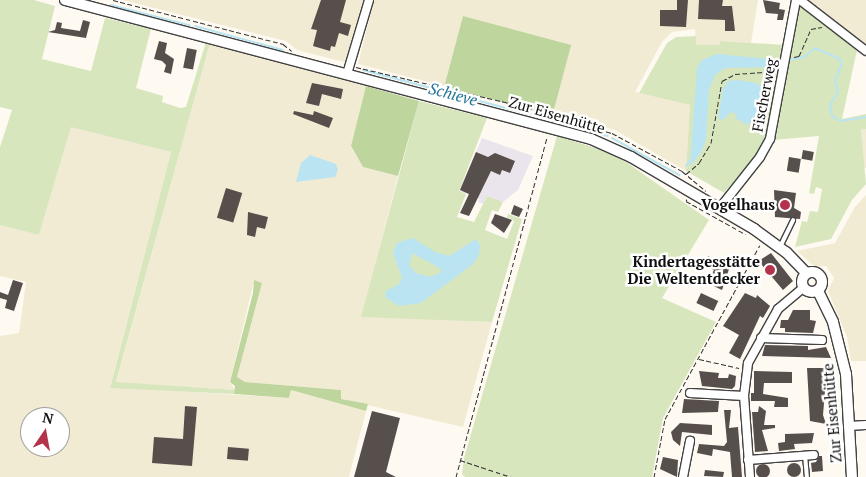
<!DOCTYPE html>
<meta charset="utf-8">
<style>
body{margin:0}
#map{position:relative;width:866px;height:477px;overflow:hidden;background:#fefaf2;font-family:"PT Serif",serif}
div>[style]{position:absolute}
.industrial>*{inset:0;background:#eae4ed}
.farmland>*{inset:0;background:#f2ebd3}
.green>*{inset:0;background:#d8e6be}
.forest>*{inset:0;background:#bfd59e;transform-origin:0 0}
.water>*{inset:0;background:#bae4f1}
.stream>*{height:2px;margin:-1px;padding:0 1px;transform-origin:1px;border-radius:1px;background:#bae4f1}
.building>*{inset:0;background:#574f4c;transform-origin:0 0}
.round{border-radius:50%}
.path>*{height:1px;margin-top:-0.5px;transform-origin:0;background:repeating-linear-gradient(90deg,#313131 0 5px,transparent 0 7.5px)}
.roads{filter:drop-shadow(1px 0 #424242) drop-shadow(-1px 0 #424242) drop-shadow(0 1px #424242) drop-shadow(0 -1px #424242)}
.service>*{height:4px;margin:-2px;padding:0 2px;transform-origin:2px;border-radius:2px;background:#fff}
.minor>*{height:8px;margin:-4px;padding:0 4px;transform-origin:4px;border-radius:4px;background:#fff}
.tertiary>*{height:10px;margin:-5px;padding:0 5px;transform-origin:5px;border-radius:5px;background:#fff}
.tertiary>.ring{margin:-5px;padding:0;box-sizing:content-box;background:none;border:10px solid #fff;border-radius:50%}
.dots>*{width:14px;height:14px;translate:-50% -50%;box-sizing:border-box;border:2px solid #fff;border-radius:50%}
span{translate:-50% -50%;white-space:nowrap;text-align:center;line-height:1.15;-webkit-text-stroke:5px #fff;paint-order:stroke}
.street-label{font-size:15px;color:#0f0f0f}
.poi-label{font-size:15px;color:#0f0f0f;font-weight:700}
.right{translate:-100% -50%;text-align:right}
.water-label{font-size:16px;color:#227497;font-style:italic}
.north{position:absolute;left:20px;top:407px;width:50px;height:50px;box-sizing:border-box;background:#fff;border:1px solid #9f9f9f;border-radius:50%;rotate:12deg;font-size:14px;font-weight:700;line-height:20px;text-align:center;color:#0f0f0f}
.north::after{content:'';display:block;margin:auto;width:18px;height:22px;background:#b4324a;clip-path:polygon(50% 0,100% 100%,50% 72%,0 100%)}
</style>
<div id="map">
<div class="industrial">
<i style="clip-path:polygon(482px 138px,533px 156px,518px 190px,503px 202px,487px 196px,484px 204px,478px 202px,479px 199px,459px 191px)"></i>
</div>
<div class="farmland">
<i style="clip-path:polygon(122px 0,364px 0,348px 63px,297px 50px,286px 41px)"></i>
<i style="clip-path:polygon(374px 0,758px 0,751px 43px,721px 41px,720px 45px,696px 45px,695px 29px,672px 32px,662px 42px,635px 92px,690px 105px,686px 171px,615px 130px,552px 113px,571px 45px,463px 16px,444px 86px,358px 64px)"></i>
<i style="clip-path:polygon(809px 0,866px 0,866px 46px)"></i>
<i style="clip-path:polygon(210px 43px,366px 86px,351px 147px,363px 167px,398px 176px,362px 316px,492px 322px,463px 427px,341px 399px,341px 390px,245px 382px,237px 377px,262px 283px,254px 281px,230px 382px,235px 390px,116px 383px)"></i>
<i style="clip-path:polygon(evenodd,71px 126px,171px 152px,110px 387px,289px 398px,291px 390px,366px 411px,349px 477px,0 477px,0 336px,19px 333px,26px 282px,0 276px,0 225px,39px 235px,71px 126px,30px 417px,60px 417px,60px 447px,30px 447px,30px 417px)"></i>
<i style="clip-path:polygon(866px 129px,866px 168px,862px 168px,861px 130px)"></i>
<i style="clip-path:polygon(866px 195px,866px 361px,851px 361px,847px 337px,828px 291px,834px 278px,826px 266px,815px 267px,797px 251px,835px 243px,855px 207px)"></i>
</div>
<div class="green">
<i style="clip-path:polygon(0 0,34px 0,55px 6px,42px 59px,91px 71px,105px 18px,151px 29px,136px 88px,163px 96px,162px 102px,180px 108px,186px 107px,206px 42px,210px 43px,116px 382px,235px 390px,234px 394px,110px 388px,171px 152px,71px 127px,39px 235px,0 225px,0 147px,12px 110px,0 107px)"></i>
<i style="clip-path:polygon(805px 6px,857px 50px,842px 119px,866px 114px,866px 129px,861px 130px,866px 184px,852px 200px,831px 239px,795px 247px,802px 221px,807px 222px,810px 211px,818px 212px,822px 189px,816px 187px,814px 194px,809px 193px,819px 136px,773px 140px,800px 7px)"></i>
<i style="clip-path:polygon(696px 36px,696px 45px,720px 45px,720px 41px,785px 45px,763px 147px,724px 193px,686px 171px,690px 105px,639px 93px,667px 43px,676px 37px)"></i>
<i style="clip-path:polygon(419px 101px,487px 118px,459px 191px,466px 194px,457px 217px,474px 222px,487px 196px,503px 202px,498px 212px,492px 210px,485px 230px,507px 239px,514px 221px,507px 217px,508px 214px,522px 219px,492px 322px,361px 317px)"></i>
<i style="clip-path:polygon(557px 136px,602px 150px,626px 162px,709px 220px,662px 298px,716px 322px,663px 418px,652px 477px,465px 477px,462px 474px,464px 458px)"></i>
</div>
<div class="forest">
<i style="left:463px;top:16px;width:112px;height:73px;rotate:15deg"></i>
<i style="clip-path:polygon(366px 86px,419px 101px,398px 176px,363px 167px,351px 146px)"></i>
<i style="clip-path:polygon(254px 280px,262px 283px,237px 377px,245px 382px,341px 390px,341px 399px,368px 404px,366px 411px,291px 390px,289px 398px,234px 394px,235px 386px,230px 382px,253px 293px)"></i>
</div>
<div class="water">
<i style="clip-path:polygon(717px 54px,780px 60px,770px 67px,725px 68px,715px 75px,709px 90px,706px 139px,701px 153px,690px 166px,697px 68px,702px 60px)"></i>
<i style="clip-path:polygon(739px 80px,756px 83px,764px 87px,766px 93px,759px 114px,748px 125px,735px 118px,737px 115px,732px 112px,721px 121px,718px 117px,723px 89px,728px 81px)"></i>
<i style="clip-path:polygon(310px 155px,336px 164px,338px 170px,335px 177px,296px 182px,301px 163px)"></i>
<i style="clip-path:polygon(evenodd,413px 238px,435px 252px,449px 256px,476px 239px,480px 245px,479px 255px,473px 264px,421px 303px,399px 306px,385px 297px,386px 291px,399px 284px,402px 278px,393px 253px,397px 243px,413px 238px,412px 253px,438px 267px,442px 272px,430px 277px,416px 273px,409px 265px,412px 253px)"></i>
</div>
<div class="stream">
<i style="left:111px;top:5px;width:81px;rotate:14.4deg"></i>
<i style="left:195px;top:26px;width:91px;rotate:15.3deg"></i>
<i style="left:790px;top:60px;width:14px;rotate:-12deg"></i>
<i style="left:804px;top:57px;width:14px;rotate:-39deg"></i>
<i style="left:815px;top:48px;width:27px;rotate:24deg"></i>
<i style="left:840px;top:59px;width:7px;rotate:82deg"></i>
<i style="left:841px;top:66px;width:15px;rotate:113deg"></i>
<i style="left:835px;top:80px;width:12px;rotate:76deg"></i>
<i style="left:838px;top:92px;width:15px;rotate:122deg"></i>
<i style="left:830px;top:105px;width:11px;rotate:80deg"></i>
<i style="left:832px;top:116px;width:9px;rotate:32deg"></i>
<i style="left:840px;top:121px;width:26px;rotate:-9deg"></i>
<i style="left:363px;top:70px;width:187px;rotate:14.9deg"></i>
<i style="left:547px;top:119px;width:63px;rotate:15.6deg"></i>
<i style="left:612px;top:138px;width:77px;rotate:28.9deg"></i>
<i style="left:686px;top:166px;width:9px;rotate:-54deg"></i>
</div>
<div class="building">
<i style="clip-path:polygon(321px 0,346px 0,340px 22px,351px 25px,348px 36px,339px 33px,335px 47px,331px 46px,330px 51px,313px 46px,317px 30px,311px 29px)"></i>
<i style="clip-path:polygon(677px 0,688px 0,686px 27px,660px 26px,660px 10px,677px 10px)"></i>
<i style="clip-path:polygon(699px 0,723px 0,722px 6px,732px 6px,735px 31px,725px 31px,725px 20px,698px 19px)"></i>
<i style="clip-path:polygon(763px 0,780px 3px,779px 9px,785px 10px,783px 20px,777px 20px,778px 14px,766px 13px)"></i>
<i style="clip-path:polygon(83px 20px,90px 22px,86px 38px,48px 32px,55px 30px,57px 22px,62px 23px,61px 28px,80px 31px)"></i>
<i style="clip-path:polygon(159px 41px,167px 43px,165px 53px,174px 59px,171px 74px,164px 72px,166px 65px,162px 61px,154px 59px)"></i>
<i style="left:187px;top:48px;width:10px;height:20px;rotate:11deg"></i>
<i style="clip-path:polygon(312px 83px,343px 89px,341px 99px,322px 94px,319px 106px,306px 103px)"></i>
<i style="clip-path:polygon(294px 111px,313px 115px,314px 111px,333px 118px,329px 128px,293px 114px)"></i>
<i style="left:803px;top:150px;width:11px;height:9px;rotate:10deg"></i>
<i style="clip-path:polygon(476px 152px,488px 157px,495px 153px,515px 161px,510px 173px,502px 170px,500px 175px,491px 171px,469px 216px,460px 213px,469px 194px,460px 190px)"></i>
<i style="left:789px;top:157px;width:12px;height:14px;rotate:9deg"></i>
<i style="left:226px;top:188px;width:17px;height:31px;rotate:17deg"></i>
<i style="clip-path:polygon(774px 190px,796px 193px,794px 208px,801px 212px,800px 219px,775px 217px)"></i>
<i style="clip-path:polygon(514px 205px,523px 209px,519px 217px,511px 214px)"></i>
<i style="clip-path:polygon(248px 212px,268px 217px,265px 229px,257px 227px,255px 237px,247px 235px)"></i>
<i style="clip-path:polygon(495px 214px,512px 220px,504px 233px,491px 223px)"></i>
<i style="clip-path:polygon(771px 253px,793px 281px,783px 290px,761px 264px,760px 260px)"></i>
<i style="clip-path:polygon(708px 256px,730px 266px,722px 290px,707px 283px,714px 270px,704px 265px,702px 270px,697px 267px,702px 258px,706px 260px)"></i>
<i style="clip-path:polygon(13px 280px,23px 283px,14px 311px,5px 308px,7px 300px,0 298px,0 292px,8px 295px)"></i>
<i style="left:701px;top:293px;width:19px;height:11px;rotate:25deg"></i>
<i style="clip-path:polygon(745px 293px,756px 298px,757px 295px,770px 306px,763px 318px,760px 316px,740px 359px,729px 353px,739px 335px,723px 326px)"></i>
<i style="clip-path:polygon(793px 310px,810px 310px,810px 320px,816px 321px,813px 333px,785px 332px,785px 328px,780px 328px,781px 320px,788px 320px)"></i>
<i style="clip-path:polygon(765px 345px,808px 346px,808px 350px,826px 347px,831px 358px,762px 356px)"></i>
<i style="clip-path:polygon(807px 368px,827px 368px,823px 415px,826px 424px,810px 421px)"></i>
<i style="clip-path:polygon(699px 371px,719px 373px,718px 378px,728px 378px,729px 374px,736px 376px,735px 386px,732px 389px,702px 386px)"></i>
<i style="clip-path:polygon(754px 371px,792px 372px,792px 383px,764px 383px,763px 394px,788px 398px,788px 407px,774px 407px,775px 401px,751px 401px,751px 393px,754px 393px)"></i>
<i style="clip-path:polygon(684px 399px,719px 401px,718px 412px,682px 413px)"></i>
<i style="clip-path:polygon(185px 406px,197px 407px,192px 466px,152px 463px,154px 437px,183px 439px)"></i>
<i style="clip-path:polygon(759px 406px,766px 411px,764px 425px,775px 425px,775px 428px,762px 430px,768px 451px,755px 452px,752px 412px,758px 412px)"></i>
<i style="clip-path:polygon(724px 410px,731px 410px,729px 428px,738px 427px,742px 477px,732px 477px,730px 452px,713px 449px,712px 456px,697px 453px,699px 444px,724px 446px,727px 442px)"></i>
<i style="clip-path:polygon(372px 411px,400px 418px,386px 472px,396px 477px,354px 477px)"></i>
<i style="clip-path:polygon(680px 423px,712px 425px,712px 435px,682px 432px,680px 446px,673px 440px,671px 432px)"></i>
<i style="clip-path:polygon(814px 433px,812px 443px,794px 444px,795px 449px,779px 451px,778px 443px,785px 442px,785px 434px)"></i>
<i style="left:228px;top:447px;width:21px;height:12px;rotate:5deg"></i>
<i style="clip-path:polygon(819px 456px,822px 456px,823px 471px,812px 472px,811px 463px,816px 462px)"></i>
<i style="clip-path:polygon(663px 457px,678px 460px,677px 477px,660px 469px)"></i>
<i class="round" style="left:787px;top:463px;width:14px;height:14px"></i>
<i class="round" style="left:756px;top:464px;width:14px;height:14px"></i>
<i style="clip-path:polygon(705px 470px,724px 472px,723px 477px,704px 476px)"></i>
</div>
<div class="path">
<i style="left:113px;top:0;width:176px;rotate:14.5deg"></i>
<i style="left:283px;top:44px;width:11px;rotate:38deg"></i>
<i style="left:794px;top:57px;width:5px;rotate:-11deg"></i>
<i style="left:799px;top:56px;width:30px;rotate:-66deg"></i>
<i style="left:811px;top:29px;width:11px;rotate:-10deg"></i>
<i style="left:356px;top:67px;width:153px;rotate:13.2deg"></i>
<i style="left:505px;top:102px;width:111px;rotate:16.2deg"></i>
<i style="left:612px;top:133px;width:80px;rotate:28.5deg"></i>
<i style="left:682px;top:171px;width:31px;rotate:40deg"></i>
<i style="left:686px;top:174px;width:17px;rotate:-40deg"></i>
<i style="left:699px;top:163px;width:23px;rotate:-59deg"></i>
<i style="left:711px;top:143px;width:63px;rotate:-79.9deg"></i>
<i style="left:722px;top:81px;width:15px;rotate:-28deg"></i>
<i style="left:735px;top:74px;width:39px;rotate:-4deg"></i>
<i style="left:687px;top:199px;width:2px;rotate:117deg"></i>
<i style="left:686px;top:201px;width:68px;rotate:29.2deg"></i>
<i style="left:699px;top:359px;width:41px;rotate:12.7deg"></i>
<i style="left:460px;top:460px;width:54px;rotate:18.4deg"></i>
<i style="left:456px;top:477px;width:352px;rotate:-75deg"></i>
<i style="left:654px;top:477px;width:59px;rotate:-79.3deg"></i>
<i style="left:665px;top:419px;width:198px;rotate:-61.4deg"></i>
</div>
<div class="roads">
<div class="service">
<i style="left:780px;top:247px;width:30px;rotate:-64deg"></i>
<i style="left:805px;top:455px;width:22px;rotate:85deg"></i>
</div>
<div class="minor">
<i style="left:800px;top:0;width:83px;rotate:37.7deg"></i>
<i style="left:347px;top:74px;width:77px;rotate:-73.4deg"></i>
<i style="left:719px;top:209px;width:66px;rotate:-51.7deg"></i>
<i style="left:760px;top:157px;width:21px;rotate:-61deg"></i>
<i style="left:770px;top:139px;width:141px;rotate:-79.4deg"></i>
<i style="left:761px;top:338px;width:61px;rotate:1.9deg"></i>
<i style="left:690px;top:393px;width:54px;rotate:3.2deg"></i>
<i style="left:848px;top:426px;width:18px;rotate:-3deg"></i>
<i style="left:748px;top:460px;width:66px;rotate:-4.3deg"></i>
<i style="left:683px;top:477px;width:37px;rotate:-79deg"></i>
<i style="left:750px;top:477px;width:81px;rotate:-94.2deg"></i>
<i style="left:744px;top:396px;width:33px;rotate:-83deg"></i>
<i style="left:748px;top:363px;width:62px;rotate:-60.9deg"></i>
<i style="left:778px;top:309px;width:33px;rotate:-40deg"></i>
</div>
<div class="tertiary">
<i style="left:65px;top:0;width:544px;rotate:14.8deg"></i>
<i style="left:591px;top:139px;width:44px;rotate:24.2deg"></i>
<i style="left:631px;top:157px;width:143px;rotate:30.3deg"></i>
<i style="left:754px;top:229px;width:39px;rotate:36deg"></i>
<i style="left:786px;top:252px;width:29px;rotate:46deg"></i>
<i class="ring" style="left:802px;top:272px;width:10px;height:10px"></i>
<i style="left:818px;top:291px;width:34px;rotate:64deg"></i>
<i style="left:833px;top:322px;width:54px;rotate:76deg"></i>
<i style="left:846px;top:374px;width:103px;rotate:86.7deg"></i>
</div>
</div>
<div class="dots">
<i style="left:785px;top:205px;background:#b4324a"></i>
<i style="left:770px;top:270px;background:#b4324a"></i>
</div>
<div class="street-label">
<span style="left:764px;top:95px;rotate:-79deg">Fischerweg</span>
<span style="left:557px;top:115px;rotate:16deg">Zur Eisenhütte</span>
<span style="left:832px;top:413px;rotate:-95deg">Zur Eisenhütte</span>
</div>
<div class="poi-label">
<span class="right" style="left:775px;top:205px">Vogelhaus</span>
<span class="right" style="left:760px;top:270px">Kindertagesstätte<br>Die Weltentdecker</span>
</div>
<div class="water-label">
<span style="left:453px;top:94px;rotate:15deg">Schieve</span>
</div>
<div class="north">N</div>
</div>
